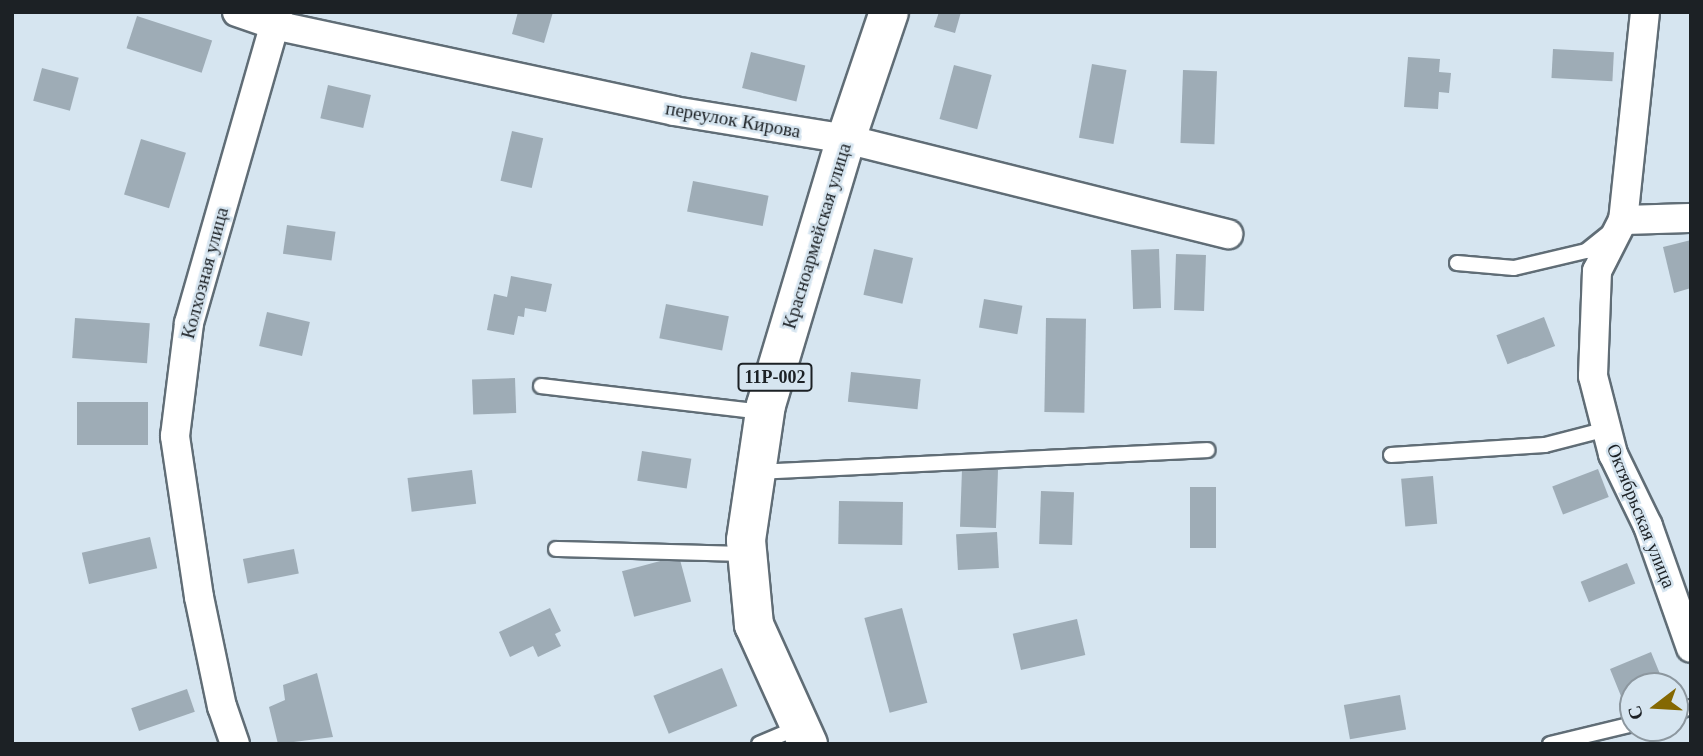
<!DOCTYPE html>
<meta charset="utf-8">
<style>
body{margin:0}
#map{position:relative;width:1703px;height:756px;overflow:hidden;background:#d6e5f0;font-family:"Times New Roman",serif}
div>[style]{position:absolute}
.building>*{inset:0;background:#9eacb6;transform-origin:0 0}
.roads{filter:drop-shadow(2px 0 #606d76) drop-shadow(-2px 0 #606d76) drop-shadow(0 2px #606d76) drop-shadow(0 -2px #606d76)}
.lane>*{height:14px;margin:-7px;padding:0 7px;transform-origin:7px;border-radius:7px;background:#fff}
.street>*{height:28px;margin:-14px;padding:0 14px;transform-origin:14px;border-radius:14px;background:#fff}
.primary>*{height:38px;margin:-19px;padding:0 19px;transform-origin:19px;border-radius:19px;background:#fff}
span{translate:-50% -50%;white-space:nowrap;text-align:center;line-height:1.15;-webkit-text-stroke:5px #d6e5f0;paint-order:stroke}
.shield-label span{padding:2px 5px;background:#d6e5f0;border:2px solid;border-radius:5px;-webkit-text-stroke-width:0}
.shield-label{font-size:18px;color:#1c2125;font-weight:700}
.street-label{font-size:19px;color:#1c2125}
.frame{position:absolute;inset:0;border:14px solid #1c2125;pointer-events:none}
.north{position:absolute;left:1619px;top:672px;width:70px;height:70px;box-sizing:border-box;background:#d6e5f0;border:2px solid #8c979f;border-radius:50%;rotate:253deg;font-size:19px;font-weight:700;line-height:28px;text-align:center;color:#1c2125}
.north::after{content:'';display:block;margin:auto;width:24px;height:32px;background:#846802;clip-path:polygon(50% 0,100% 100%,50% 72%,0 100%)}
</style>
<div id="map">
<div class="building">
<i style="clip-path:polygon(518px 12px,553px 12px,544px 43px,512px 34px)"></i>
<i style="clip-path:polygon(939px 12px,961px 12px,955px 33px,934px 27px)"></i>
<i style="left:137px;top:16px;width:79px;height:34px;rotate:18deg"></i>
<i style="left:1553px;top:49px;width:61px;height:29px;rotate:3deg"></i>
<i style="left:751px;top:52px;width:56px;height:37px;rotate:14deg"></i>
<i style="clip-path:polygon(1408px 57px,1440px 59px,1439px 72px,1451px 73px,1449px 93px,1439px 92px,1438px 109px,1404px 107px)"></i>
<i style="left:1092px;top:64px;width:35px;height:75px;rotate:10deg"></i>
<i style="left:954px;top:65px;width:39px;height:56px;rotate:15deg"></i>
<i style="left:42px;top:68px;width:38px;height:34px;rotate:15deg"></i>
<i style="left:1183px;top:70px;width:34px;height:73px;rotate:2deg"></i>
<i style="left:328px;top:85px;width:44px;height:34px;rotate:13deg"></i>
<i style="left:512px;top:131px;width:32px;height:51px;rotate:13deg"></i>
<i style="left:141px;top:139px;width:47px;height:58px;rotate:17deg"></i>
<i style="left:693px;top:181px;width:77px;height:31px;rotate:11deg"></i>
<i style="left:287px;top:225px;width:49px;height:29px;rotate:8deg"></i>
<i style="clip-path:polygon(1691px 240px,1691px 288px,1674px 293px,1663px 247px)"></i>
<i style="left:874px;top:249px;width:40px;height:47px;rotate:13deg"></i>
<i style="left:1159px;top:249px;width:59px;height:28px;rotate:88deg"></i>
<i style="left:1176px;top:254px;width:30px;height:56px;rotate:2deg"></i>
<i style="clip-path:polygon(511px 276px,552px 284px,546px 312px,525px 308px,524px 317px,518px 316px,514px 335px,487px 330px,494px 294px,507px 297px)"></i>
<i style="left:984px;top:299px;width:39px;height:29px;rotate:10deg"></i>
<i style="left:666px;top:304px;width:64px;height:35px;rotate:11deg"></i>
<i style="left:267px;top:312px;width:44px;height:35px;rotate:13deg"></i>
<i style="left:1544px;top:317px;width:31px;height:51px;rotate:69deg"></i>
<i style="left:75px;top:318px;width:75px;height:40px;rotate:4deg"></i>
<i style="left:1046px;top:318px;width:40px;height:94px;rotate:1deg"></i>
<i style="left:851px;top:372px;width:70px;height:30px;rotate:6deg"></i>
<i style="left:515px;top:378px;width:35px;height:43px;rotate:88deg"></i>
<i style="left:148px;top:402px;width:43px;height:71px;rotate:90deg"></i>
<i style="left:642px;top:451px;width:50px;height:30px;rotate:9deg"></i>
<i style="left:1598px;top:469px;width:30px;height:49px;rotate:69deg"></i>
<i style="left:472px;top:470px;width:34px;height:65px;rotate:83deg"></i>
<i style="left:998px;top:470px;width:58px;height:36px;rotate:92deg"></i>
<i style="left:1433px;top:476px;width:48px;height:32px;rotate:85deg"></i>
<i style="left:1190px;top:487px;width:26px;height:61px"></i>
<i style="left:1041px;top:491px;width:33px;height:53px;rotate:2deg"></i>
<i style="left:839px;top:501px;width:64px;height:43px;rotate:1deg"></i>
<i style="left:997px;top:532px;width:36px;height:41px;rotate:87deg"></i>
<i style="left:150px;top:537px;width:32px;height:70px;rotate:77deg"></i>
<i style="left:294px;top:549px;width:25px;height:52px;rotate:79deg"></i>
<i style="left:679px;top:556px;width:47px;height:59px;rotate:75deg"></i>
<i style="left:1627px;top:563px;width:22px;height:50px;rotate:68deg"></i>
<i style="clip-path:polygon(550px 608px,561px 631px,555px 634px,561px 646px,538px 657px,533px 646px,510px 657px,499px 632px)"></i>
<i style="left:902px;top:608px;width:98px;height:39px;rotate:75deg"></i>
<i style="left:1077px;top:619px;width:37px;height:66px;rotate:77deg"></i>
<i style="clip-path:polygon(1651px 652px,1665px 686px,1633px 686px,1633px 703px,1625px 706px,1610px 669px)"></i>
<i style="left:722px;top:668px;width:41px;height:74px;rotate:68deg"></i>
<i style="clip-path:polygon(317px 673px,333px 737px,278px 744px,269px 707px,285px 700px,283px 685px)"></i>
<i style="left:187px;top:689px;width:24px;height:59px;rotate:71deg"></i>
<i style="left:1400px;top:695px;width:35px;height:57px;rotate:80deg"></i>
</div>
<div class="roads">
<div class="lane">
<i style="left:1457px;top:263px;width:57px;rotate:5deg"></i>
<i style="left:1514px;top:268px;width:74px;rotate:-13.3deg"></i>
<i style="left:1586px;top:251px;width:28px;rotate:-39deg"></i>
<i style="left:541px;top:386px;width:225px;rotate:6.7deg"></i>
<i style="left:1391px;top:455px;width:154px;rotate:-3.7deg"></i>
<i style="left:1545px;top:445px;width:64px;rotate:-14.5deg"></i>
<i style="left:758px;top:472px;width:450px;rotate:-2.8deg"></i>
<i style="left:556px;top:549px;width:190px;rotate:1.5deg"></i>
<i style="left:1675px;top:713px;width:17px;rotate:-21deg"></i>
<i style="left:759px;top:744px;width:43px;rotate:-23deg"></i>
<i style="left:1550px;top:744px;width:85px;rotate:-13.5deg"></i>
</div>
<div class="street">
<i style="left:237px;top:12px;width:39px;rotate:19deg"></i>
<i style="left:274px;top:25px;width:409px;rotate:12.1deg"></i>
<i style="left:674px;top:111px;width:174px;rotate:9.2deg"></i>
<i style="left:846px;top:139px;width:394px;rotate:14deg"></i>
<i style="left:1645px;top:12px;width:209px;rotate:96deg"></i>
<i style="left:1623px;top:220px;width:57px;rotate:117deg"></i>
<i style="left:1597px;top:271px;width:105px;rotate:92.2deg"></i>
<i style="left:1593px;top:376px;width:81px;rotate:75.6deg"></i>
<i style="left:1613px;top:454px;width:80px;rotate:64.1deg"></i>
<i style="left:1648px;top:526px;width:129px;rotate:70.6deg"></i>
<i style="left:1623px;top:220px;width:68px;rotate:-1.7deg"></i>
<i style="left:235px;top:744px;width:39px;rotate:-109deg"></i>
<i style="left:222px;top:707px;width:112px;rotate:-101.8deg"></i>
<i style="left:199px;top:597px;width:163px;rotate:-98.5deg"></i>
<i style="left:175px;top:436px;width:114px;rotate:-82.9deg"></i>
<i style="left:189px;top:323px;width:323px;rotate:-74deg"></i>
</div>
<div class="primary">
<i style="left:808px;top:744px;width:131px;rotate:-114.4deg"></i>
<i style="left:754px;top:625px;width:85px;rotate:-95.4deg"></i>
<i style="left:746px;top:540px;width:136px;rotate:-81.6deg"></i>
<i style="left:766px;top:405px;width:278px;rotate:-73.3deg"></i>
<i style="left:846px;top:139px;width:134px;rotate:-71.3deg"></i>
</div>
</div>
<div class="shield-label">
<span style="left:775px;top:377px">11Р-002</span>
</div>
<div class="street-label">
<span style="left:733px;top:120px;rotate:10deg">переулок Кирова</span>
<span style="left:817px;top:236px;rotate:-73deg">Красноармейская улица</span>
<span style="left:205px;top:273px;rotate:-75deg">Колхозная улица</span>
<span style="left:1641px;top:516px;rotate:68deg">Октябрьская улица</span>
</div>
<div class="frame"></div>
<div class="north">С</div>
</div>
